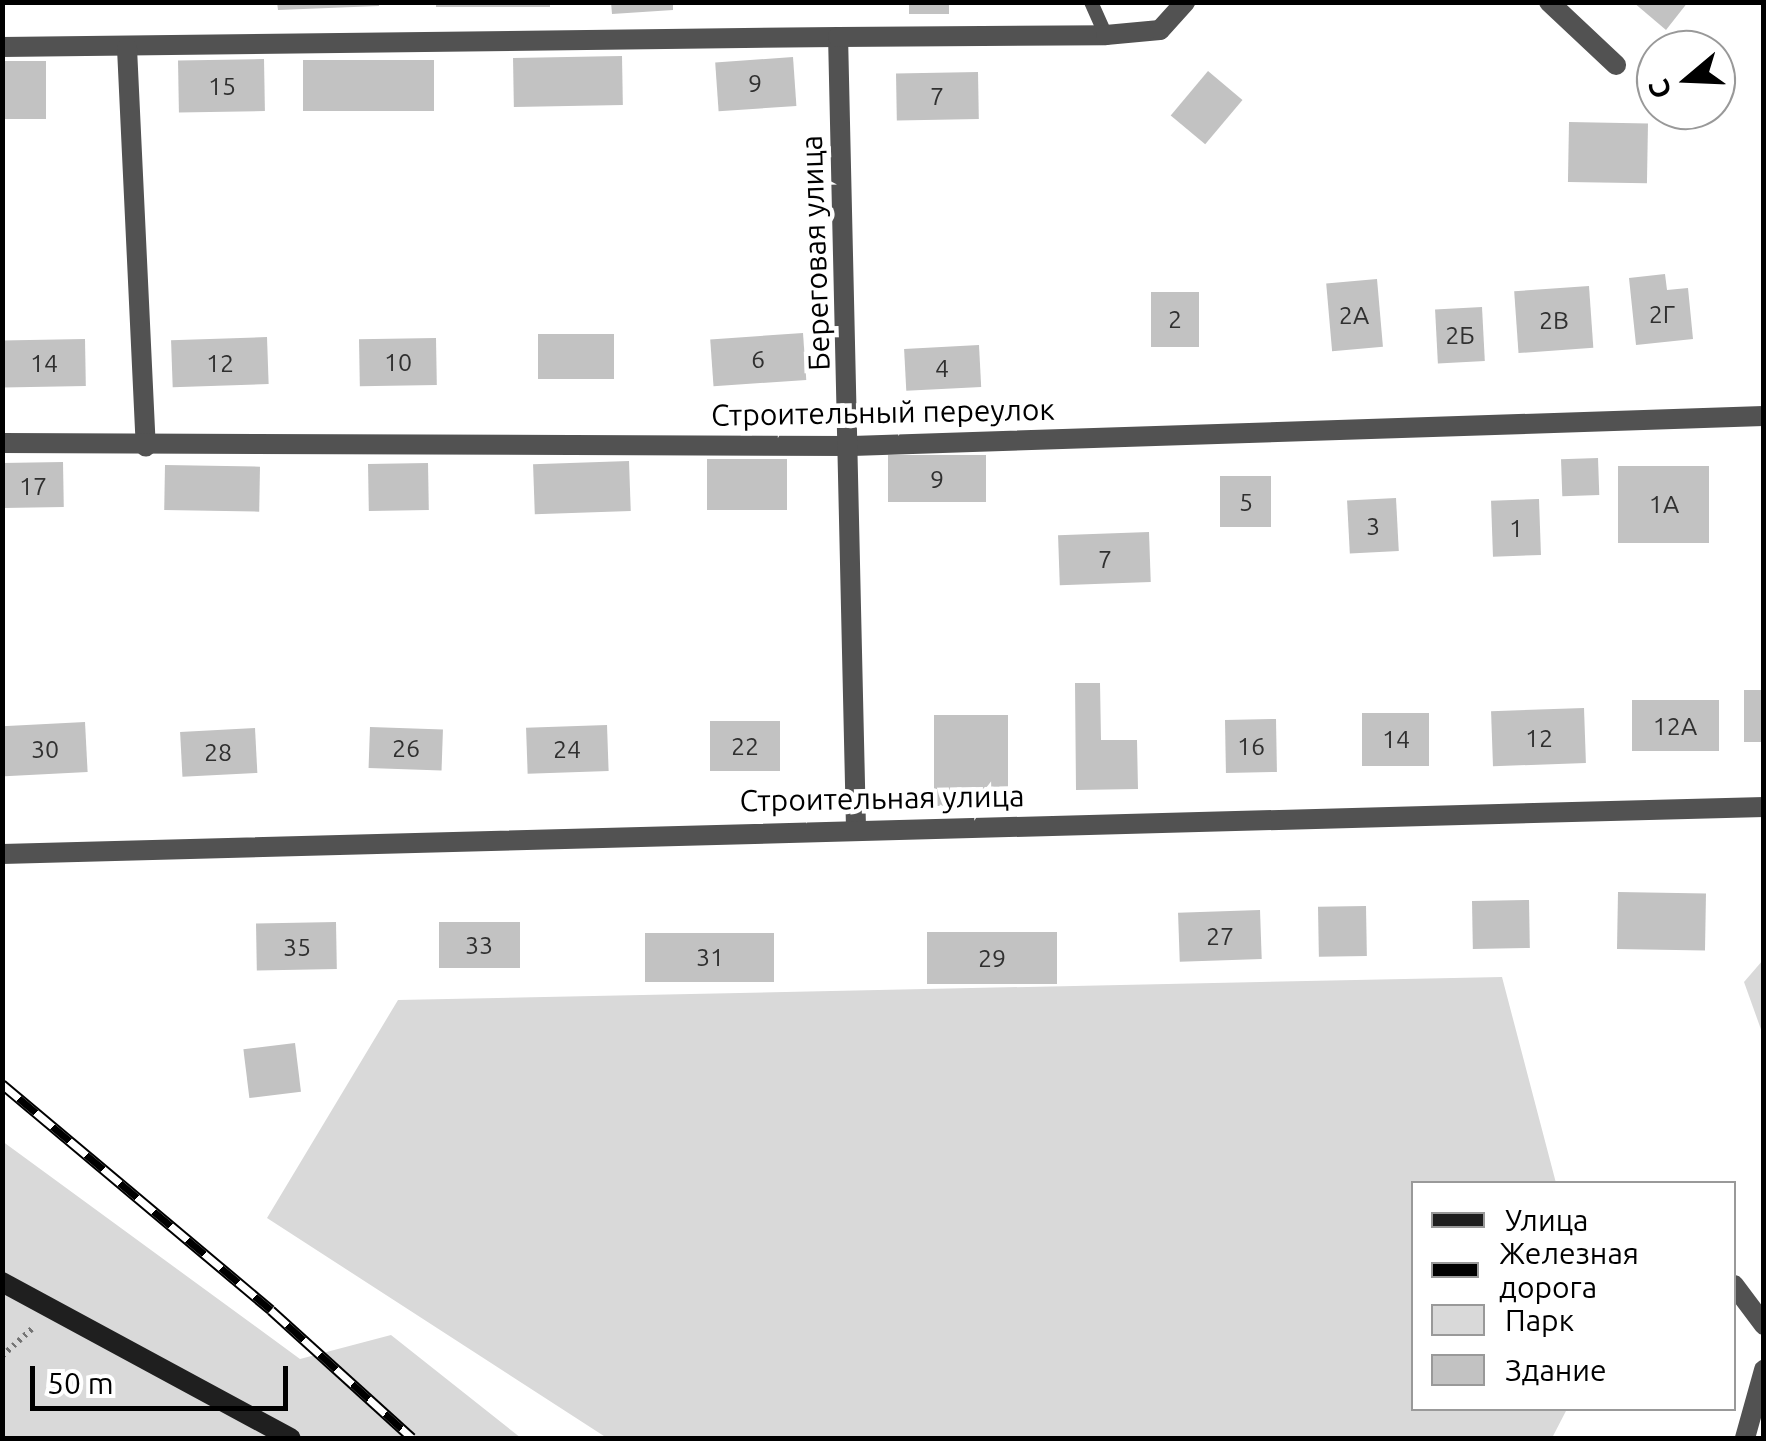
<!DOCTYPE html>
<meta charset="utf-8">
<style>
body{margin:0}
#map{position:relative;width:1766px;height:1441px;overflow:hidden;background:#fff;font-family:Ubuntu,sans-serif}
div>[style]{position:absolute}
.green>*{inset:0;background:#d9d9d9}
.building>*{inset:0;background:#c2c2c2;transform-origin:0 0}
.path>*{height:6px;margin-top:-3px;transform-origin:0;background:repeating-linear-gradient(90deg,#747474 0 2.5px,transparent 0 7.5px)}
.lane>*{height:14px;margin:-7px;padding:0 7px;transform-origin:7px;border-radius:7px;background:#525252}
.street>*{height:20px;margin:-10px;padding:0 10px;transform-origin:10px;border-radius:10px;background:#525252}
.secondary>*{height:20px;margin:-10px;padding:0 10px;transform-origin:10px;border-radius:10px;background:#1f1f1f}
.rail>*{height:11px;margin-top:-5.5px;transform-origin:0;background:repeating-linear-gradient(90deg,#fff 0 22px,#000 0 44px);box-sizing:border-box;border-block:2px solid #000}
span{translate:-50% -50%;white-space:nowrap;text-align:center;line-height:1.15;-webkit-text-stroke:9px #fff;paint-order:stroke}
.number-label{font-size:25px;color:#303030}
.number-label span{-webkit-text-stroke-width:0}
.street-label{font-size:30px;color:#000}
.frame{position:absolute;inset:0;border:5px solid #000;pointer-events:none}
.legend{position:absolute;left:1411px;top:1181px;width:325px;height:230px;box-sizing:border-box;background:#fff;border:2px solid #999;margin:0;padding:12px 18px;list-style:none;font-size:30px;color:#000}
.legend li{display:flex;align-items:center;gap:20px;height:50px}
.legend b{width:50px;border:2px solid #999}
.north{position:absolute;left:1636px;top:30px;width:100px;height:100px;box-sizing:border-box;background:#fff;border:2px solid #999;border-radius:50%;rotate:251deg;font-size:28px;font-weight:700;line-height:40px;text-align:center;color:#000}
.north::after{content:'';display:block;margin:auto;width:35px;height:45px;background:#000;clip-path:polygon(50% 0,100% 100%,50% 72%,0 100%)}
.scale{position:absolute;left:30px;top:1366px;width:258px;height:45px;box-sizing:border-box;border:5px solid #000;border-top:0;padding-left:12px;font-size:30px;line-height:35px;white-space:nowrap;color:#000;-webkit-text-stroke:8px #fff;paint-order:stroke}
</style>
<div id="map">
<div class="green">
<i style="clip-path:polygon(1763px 960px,1763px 1035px,1744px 982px)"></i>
<i style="clip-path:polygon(1502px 977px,1556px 1183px,1414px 1184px,1414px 1408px,1567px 1409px,1552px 1438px,607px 1438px,267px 1218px,398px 1000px)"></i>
<i style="clip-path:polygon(2px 1141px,300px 1359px,391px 1335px,521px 1438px,3px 1438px)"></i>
</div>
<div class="building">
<i style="clip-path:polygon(277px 2px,379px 2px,379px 6px,278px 10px)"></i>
<i style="left:436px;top:2px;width:114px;height:5px"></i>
<i style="clip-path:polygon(611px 2px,673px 2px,673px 10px,612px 14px)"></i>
<i style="left:909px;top:2px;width:40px;height:12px"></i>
<i style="clip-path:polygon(1633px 2px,1688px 2px,1666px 30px)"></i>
<i style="left:622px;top:56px;width:49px;height:109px;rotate:89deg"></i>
<i style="left:793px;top:57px;width:49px;height:78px;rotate:86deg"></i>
<i style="left:264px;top:59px;width:52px;height:86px;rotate:89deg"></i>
<i style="left:303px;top:60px;width:131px;height:51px"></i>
<i style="left:2px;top:61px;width:44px;height:58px"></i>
<i style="left:1208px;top:71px;width:45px;height:58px;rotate:40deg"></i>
<i style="left:978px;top:72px;width:47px;height:82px;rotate:89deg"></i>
<i style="left:1569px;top:122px;width:79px;height:60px;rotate:1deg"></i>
<i style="clip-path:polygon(1665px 274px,1667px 290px,1688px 288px,1693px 339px,1636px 345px,1629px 278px)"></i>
<i style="left:1377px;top:279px;width:68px;height:51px;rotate:85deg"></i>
<i style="left:1589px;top:286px;width:62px;height:75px;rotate:86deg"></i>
<i style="left:1151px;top:292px;width:48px;height:55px"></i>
<i style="left:1482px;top:307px;width:54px;height:47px;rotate:87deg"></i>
<i style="left:803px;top:333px;width:47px;height:93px;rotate:86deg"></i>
<i style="left:538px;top:334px;width:76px;height:45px"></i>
<i style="left:267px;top:337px;width:47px;height:96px;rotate:88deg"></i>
<i style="left:436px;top:338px;width:47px;height:77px;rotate:89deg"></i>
<i style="left:85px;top:339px;width:47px;height:83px;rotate:89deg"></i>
<i style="left:979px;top:345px;width:42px;height:75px;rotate:87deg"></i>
<i style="left:986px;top:455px;width:47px;height:98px;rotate:90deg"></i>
<i style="left:1598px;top:458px;width:37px;height:37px;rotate:88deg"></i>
<i style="left:707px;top:459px;width:80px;height:51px"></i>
<i style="left:629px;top:461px;width:50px;height:96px;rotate:88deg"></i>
<i style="left:63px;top:462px;width:45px;height:61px;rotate:89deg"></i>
<i style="left:428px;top:463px;width:47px;height:60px;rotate:89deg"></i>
<i style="left:165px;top:465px;width:95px;height:45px;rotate:1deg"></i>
<i style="left:1618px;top:466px;width:91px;height:77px"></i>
<i style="left:1220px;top:476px;width:51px;height:51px"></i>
<i style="left:1396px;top:498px;width:53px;height:49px;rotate:87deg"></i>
<i style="left:1539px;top:499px;width:56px;height:48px;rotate:88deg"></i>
<i style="left:1149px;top:532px;width:50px;height:91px;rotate:88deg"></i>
<i style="clip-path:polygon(1075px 683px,1100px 683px,1101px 740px,1137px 740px,1138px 789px,1076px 790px)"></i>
<i style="left:1764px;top:690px;width:52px;height:20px;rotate:90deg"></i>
<i style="left:1632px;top:700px;width:87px;height:51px"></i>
<i style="left:1584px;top:708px;width:55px;height:93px;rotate:88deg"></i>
<i style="left:1362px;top:713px;width:67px;height:53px"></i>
<i style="left:934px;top:715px;width:74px;height:91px"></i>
<i style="left:1276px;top:719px;width:53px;height:51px;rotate:89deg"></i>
<i style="left:710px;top:721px;width:70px;height:50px"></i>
<i style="left:85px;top:722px;width:50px;height:83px;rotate:87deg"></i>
<i style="left:607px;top:725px;width:46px;height:81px;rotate:88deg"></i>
<i style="left:370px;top:727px;width:73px;height:41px;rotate:2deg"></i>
<i style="left:255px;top:728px;width:45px;height:75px;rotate:87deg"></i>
<i style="left:1618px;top:892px;width:88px;height:57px;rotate:1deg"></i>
<i style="left:1529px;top:900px;width:48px;height:57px;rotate:89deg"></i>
<i style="left:1366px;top:906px;width:50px;height:48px;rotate:89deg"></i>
<i style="left:1260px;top:910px;width:49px;height:82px;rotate:88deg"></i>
<i style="left:336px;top:922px;width:47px;height:80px;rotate:89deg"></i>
<i style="left:520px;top:922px;width:46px;height:81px;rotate:90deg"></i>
<i style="left:1057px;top:932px;width:52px;height:130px;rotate:90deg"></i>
<i style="left:645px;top:933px;width:129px;height:49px"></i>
<i style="left:295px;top:1043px;width:49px;height:52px;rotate:83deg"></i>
</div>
<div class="path">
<i style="left:2px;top:1356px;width:43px;rotate:-42.2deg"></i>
</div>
<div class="lane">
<i style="left:1091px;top:2px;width:36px;rotate:66deg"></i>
</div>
<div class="street">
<i style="left:1549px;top:2px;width:92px;rotate:43.2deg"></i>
<i style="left:2px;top:47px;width:836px;rotate:-0.69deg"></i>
<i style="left:127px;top:48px;width:399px;rotate:87.3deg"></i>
<i style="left:2px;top:443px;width:850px;rotate:0.2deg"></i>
<i style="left:852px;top:446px;width:912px;rotate:-1.88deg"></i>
<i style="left:856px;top:828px;width:791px;rotate:-91.3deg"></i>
<i style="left:838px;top:37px;width:268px;rotate:-0.4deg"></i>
<i style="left:1106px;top:35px;width:54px;rotate:-5.3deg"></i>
<i style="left:1160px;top:30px;width:38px;rotate:-48deg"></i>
<i style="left:2px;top:854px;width:1763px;rotate:-1.53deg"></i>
<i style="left:1734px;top:1285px;width:50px;rotate:53.1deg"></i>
<i style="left:1745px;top:1438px;width:71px;rotate:-74.4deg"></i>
</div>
<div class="secondary">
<i style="left:2px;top:1282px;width:328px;rotate:28.4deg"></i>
</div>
<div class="rail">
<i style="left:2px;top:1084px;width:351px;rotate:40deg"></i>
<i style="left:271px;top:1310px;width:190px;rotate:42.2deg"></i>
</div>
<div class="number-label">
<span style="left:755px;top:83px">9</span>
<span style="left:222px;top:86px">15</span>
<span style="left:937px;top:96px">7</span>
<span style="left:1662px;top:314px">2Г</span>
<span style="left:1354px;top:315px">2А</span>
<span style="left:1175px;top:319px">2</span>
<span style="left:1554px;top:320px">2В</span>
<span style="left:1460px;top:335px">2Б</span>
<span style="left:758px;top:359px">6</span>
<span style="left:398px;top:362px">10</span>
<span style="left:44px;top:363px">14</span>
<span style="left:220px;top:363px">12</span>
<span style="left:942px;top:368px">4</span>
<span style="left:937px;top:479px">9</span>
<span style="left:33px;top:486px">17</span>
<span style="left:1246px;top:502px">5</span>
<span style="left:1664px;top:504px">1А</span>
<span style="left:1373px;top:526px">3</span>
<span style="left:1516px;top:528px">1</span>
<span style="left:1105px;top:559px">7</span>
<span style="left:1675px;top:726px">12А</span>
<span style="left:1539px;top:738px">12</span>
<span style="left:1396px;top:739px">14</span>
<span style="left:745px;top:746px">22</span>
<span style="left:1251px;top:746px">16</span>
<span style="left:406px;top:748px">26</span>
<span style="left:45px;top:749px">30</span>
<span style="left:567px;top:749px">24</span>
<span style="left:218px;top:752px">28</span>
<span style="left:1220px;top:936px">27</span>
<span style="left:479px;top:945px">33</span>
<span style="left:297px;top:947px">35</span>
<span style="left:710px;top:957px">31</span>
<span style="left:992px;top:958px">29</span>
</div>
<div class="street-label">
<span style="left:815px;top:253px;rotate:-92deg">Береговая улица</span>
<span style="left:883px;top:412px;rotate:-1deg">Строительный переулок</span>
<span style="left:882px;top:798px;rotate:-1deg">Строительная улица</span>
</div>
<div class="frame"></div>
<ul class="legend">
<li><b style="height:12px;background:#1f1f1f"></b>Улица</li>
<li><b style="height:12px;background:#000"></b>Железная дорога</li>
<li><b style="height:28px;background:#d9d9d9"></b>Парк</li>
<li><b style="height:28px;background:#c2c2c2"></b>Здание</li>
</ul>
<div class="north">С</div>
<div class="scale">50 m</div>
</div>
